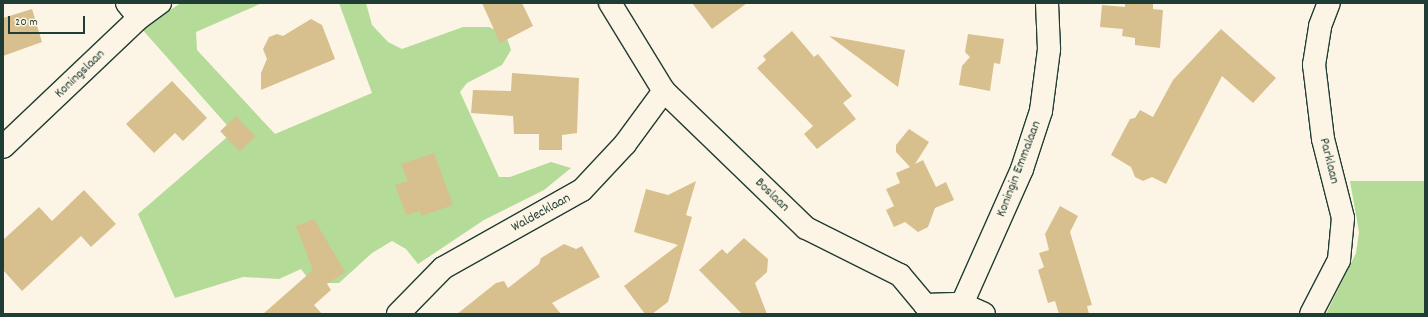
<!DOCTYPE html>
<style>
body{margin:0}
#map{position:relative;width:1428px;height:317px;overflow:hidden;background:#fcf5e5;font-family:Dekko,sans-serif}
div>[style]{position:absolute}
.green>*{inset:0;background:#b4db97}
.building>*{inset:0;background:#d8bf8e;transform-origin:0 0}
.roads{filter:drop-shadow(1px 0 #1f3d34) drop-shadow(-1px 0 #1f3d34) drop-shadow(0 1px #1f3d34) drop-shadow(0 -1px #1f3d34)}
.minor>*{height:22px;margin:-11px;padding:0 11px;transform-origin:11px;border-radius:11px;background:#fcf5e5}
span{translate:-50% -50%;white-space:nowrap;text-align:center;line-height:1.15;-webkit-text-stroke:4px #fcf5e5;paint-order:stroke}
.street-label{font-size:14px;color:#1f3d34}
.frame{position:absolute;inset:0;border:4px solid #1f3d34;pointer-events:none}
.scale{position:absolute;left:8px;top:16px;width:77px;height:18px;box-sizing:border-box;border:2px solid #1f3d34;border-top:0;padding-left:5px;font-size:12px;line-height:14px;white-space:nowrap;color:#1f3d34;-webkit-text-stroke:3px #fcf5e5;paint-order:stroke}
</style>
<div id="map">
<div class="green">
<i style="clip-path:polygon(181px 3px,262px 3px,196px 32px,197px 50px,275px 134px,372px 93px,339px 3px,366px 3px,372px 25px,388px 42px,402px 49px,463px 27px,489px 27px,506px 35px,511px 50px,502px 65px,467px 83px,460px 92px,499px 177px,510px 177px,551px 162px,571px 168px,544px 190px,484px 220px,418px 264px,406px 249px,392px 241px,372px 253px,339px 283px,321px 283px,316px 289px,301px 269px,279px 279px,243px 277px,175px 298px,138px 214px,233px 132px,141px 28px)"></i>
<i style="clip-path:polygon(1350px 181px,1425px 181px,1425px 314px,1326px 314px,1356px 253px,1359px 232px)"></i>
</div>
<div class="building">
<i style="clip-path:polygon(482px 3px,522px 3px,533px 26px,500px 43px)"></i>
<i style="clip-path:polygon(692px 3px,747px 3px,712px 29px)"></i>
<i style="clip-path:polygon(1125px 3px,1153px 3px,1153px 9px,1163px 10px,1160px 48px,1135px 45px,1135px 38px,1122px 36px,1123px 29px,1100px 27px,1102px 5px,1125px 7px)"></i>
<i style="clip-path:polygon(32px 9px,42px 42px,3px 56px,3px 18px)"></i>
<i style="clip-path:polygon(311px 19px,322px 25px,335px 59px,261px 90px,261px 73px,267px 59px,263px 49px,269px 37px,277px 34px,283px 36px)"></i>
<i style="clip-path:polygon(1221px 29px,1276px 78px,1253px 103px,1222px 76px,1166px 184px,1152px 177px,1143px 181px,1135px 177px,1131px 167px,1111px 155px,1130px 119px,1135px 118px,1140px 110px,1153px 117px,1173px 80px)"></i>
<i style="clip-path:polygon(792px 31px,814px 57px,818px 54px,852px 96px,843px 103px,856px 119px,817px 149px,804px 134px,813px 126px,757px 68px,766px 60px,763px 56px)"></i>
<i style="clip-path:polygon(968px 34px,1004px 39px,1000px 64px,994px 63px,990px 91px,959px 85px,962px 66px,970px 57px,965px 52px)"></i>
<i style="clip-path:polygon(829px 36px,905px 50px,898px 87px)"></i>
<i style="clip-path:polygon(512px 73px,579px 78px,577px 133px,562px 135px,562px 150px,539px 150px,539px 134px,514px 134px,513px 116px,471px 113px,473px 90px,511px 91px)"></i>
<i style="clip-path:polygon(172px 81px,207px 118px,183px 141px,175px 133px,154px 153px,126px 124px)"></i>
<i style="left:236px;top:116px;width:28px;height:22px;rotate:46deg"></i>
<i style="clip-path:polygon(909px 129px,929px 142px,915px 164px,923px 160px,936px 187px,946px 182px,954px 200px,935px 208px,928px 227px,918px 232px,905px 222px,894px 227px,886px 210px,894px 206px,886px 189px,900px 183px,896px 173px,910px 167px,896px 152px,896px 145px)"></i>
<i style="clip-path:polygon(434px 153px,453px 205px,421px 216px,420px 211px,406px 215px,395px 185px,408px 181px,401px 164px)"></i>
<i style="clip-path:polygon(696px 181px,686px 215px,692px 217px,668px 302px,652px 314px,645px 314px,624px 286px,678px 245px,634px 232px,646px 189px,668px 195px)"></i>
<i style="clip-path:polygon(84px 190px,116px 224px,91px 247px,81px 236px,22px 291px,3px 270px,3px 240px,39px 207px,52px 221px)"></i>
<i style="clip-path:polygon(1060px 206px,1078px 216px,1070px 232px,1092px 305px,1087px 306px,1089px 314px,1059px 314px,1055px 301px,1048px 303px,1038px 270px,1044px 267px,1039px 253px,1049px 250px,1045px 234px)"></i>
<i style="clip-path:polygon(314px 219px,345px 272px,327px 284px,331px 290px,314px 305px,322px 314px,263px 314px,313px 270px,296px 226px)"></i>
<i style="clip-path:polygon(744px 238px,768px 259px,767px 272px,755px 283px,767px 314px,742px 314px,699px 270px,722px 249px,727px 254px)"></i>
<i style="clip-path:polygon(564px 244px,576px 249px,582px 246px,600px 277px,552px 303px,561px 314px,457px 314px,496px 283px,504px 281px,508px 288px,539px 264px,541px 258px)"></i>
</div>
<div class="roads">
<div class="minor">
<i style="left:127px;top:3px;width:19px;rotate:51deg"></i>
<i style="left:610px;top:3px;width:103px;rotate:58.5deg"></i>
<i style="left:664px;top:91px;width:197px;rotate:44deg"></i>
<i style="left:806px;top:228px;width:105px;rotate:26.6deg"></i>
<i style="left:900px;top:275px;width:39px;rotate:50deg"></i>
<i style="left:3px;top:147px;width:187px;rotate:-43.5deg"></i>
<i style="left:139px;top:18px;width:26px;rotate:-36deg"></i>
<i style="left:962px;top:304px;width:148px;rotate:-66deg"></i>
<i style="left:1022px;top:169px;width:61px;rotate:-71.9deg"></i>
<i style="left:1041px;top:111px;width:63px;rotate:-82.6deg"></i>
<i style="left:1049px;top:49px;width:46px;rotate:-92.5deg"></i>
<i style="left:925px;top:305px;width:37px;rotate:-2deg"></i>
<i style="left:962px;top:304px;width:24px;rotate:24deg"></i>
<i style="left:398px;top:314px;width:64px;rotate:-45.6deg"></i>
<i style="left:443px;top:268px;width:159px;rotate:-29.3deg"></i>
<i style="left:582px;top:190px;width:63px;rotate:-46.9deg"></i>
<i style="left:625px;top:144px;width:66px;rotate:-53.7deg"></i>
<i style="left:1311px;top:314px;width:61px;rotate:-62.6deg"></i>
<i style="left:1339px;top:260px;width:42px;rotate:-84.6deg"></i>
<i style="left:1343px;top:218px;width:81px;rotate:-104.2deg"></i>
<i style="left:1323px;top:139px;width:75px;rotate:-96.9deg"></i>
<i style="left:1314px;top:65px;width:39px;rotate:-81deg"></i>
<i style="left:1320px;top:26px;width:25px;rotate:-69deg"></i>
</div>
</div>
<div class="street-label">
<span style="left:80px;top:74px;rotate:-44deg">Koningslaan</span>
<span style="left:1329px;top:161px;rotate:76deg">Parklaan</span>
<span style="left:1019px;top:169px;rotate:-69deg">Koningin Emmalaan</span>
<span style="left:772px;top:195px;rotate:44deg">Boslaan</span>
<span style="left:541px;top:213px;rotate:-29deg">Waldecklaan</span>
</div>
<div class="frame"></div>
<div class="scale">20 m</div>
</div>
